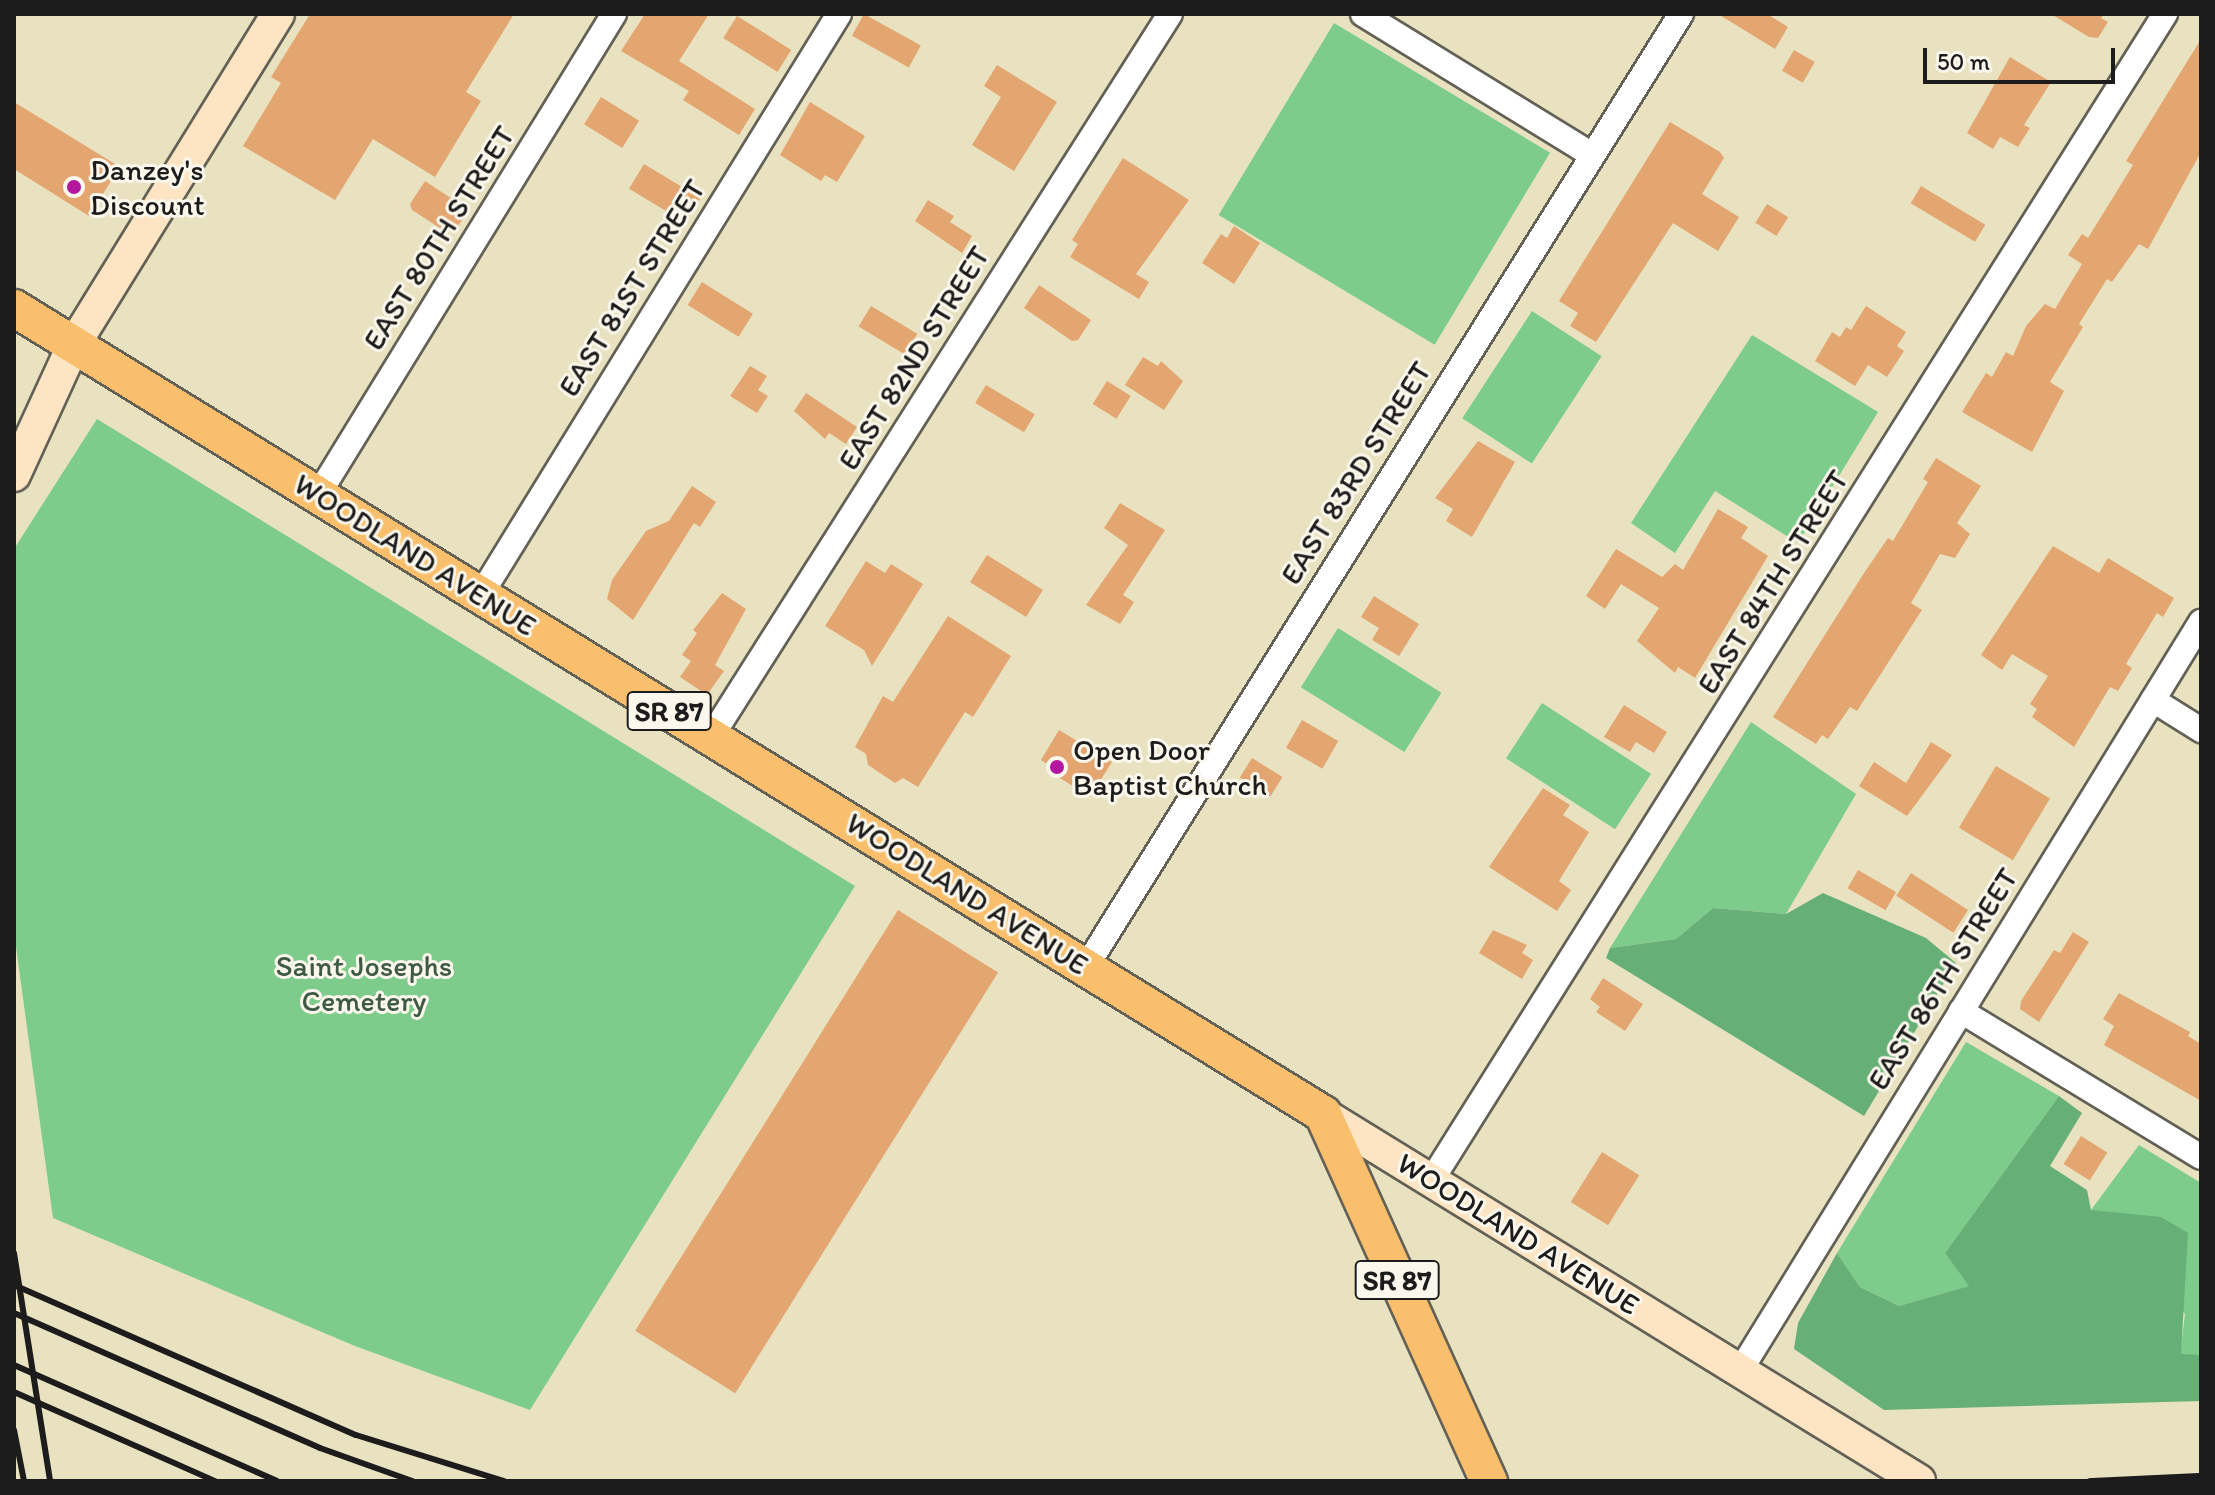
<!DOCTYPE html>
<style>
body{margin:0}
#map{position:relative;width:2215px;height:1495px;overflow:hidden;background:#e8e2c1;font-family:Itim,sans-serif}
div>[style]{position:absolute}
.green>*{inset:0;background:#7dcc8b;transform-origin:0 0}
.forest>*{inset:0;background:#66b077}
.building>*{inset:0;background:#e4a670;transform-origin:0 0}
.roads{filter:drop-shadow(2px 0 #636156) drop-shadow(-2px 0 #636156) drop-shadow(0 2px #636156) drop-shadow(0 -2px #636156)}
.minor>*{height:24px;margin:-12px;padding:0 12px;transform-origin:12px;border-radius:12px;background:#fff}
.secondary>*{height:32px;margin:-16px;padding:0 16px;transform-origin:16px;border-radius:16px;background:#fde5c4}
.primary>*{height:36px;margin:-18px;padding:0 18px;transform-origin:18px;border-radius:18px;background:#f9bf6c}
.rail>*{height:6px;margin:-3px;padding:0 3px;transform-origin:3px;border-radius:3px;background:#1c1c1c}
.dots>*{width:22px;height:22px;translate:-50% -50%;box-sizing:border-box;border:4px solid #fbf7ec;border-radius:50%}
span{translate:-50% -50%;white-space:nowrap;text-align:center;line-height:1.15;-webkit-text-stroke:6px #fbf7ec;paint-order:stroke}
.shield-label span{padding:2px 6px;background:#fbf7ec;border:2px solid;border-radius:6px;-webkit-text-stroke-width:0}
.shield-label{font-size:28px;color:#1c1c1c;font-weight:700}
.poi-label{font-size:30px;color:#1c1c1c}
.left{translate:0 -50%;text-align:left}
.street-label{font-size:30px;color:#1c1c1c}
.park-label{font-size:30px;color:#3e5a43}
.frame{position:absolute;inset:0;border:16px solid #1c1c1c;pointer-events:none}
.scale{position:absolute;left:1923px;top:48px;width:192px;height:36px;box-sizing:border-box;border:4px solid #1c1c1c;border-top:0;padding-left:10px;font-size:24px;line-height:28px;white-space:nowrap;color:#1c1c1c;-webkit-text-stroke:6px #fbf7ec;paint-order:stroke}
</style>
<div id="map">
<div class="green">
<i style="left:1334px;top:23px;width:252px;height:224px;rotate:31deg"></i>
<i style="left:1532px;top:311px;width:83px;height:128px;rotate:33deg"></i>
<i style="clip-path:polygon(1752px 335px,1878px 412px,1798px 543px,1715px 491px,1675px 553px,1631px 523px)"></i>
<i style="clip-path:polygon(97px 419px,855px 886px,530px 1410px,355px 1346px,53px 1218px,14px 932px,14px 549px)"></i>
<i style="left:1338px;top:628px;width:122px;height:70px;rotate:32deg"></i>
<i style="left:1542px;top:703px;width:130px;height:66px;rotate:33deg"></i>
<i style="clip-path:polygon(1751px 722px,1856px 794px,1786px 914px,1713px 908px,1676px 939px,1610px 948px)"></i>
<i style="clip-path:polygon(1966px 1042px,2059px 1096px,1945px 1253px,1970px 1286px,1899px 1306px,1860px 1287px,1837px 1253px)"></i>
<i style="clip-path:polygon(2139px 1145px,2201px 1183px,2201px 1355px,2180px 1355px,2185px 1314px,2091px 1210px)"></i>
</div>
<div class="forest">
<i style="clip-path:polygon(1823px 893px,1926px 938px,1956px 963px,1864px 1116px,1606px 958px,1610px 948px,1676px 939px,1713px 908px,1786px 914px)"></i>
<i style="clip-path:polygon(2059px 1096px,2082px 1113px,2050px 1166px,2087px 1190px,2091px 1210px,2161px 1217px,2188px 1233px,2181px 1354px,2201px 1355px,2201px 1401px,1884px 1410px,1794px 1349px,1798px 1323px,1837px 1253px,1860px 1287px,1899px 1306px,1969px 1286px,1945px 1253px)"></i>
</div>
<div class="building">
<i style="clip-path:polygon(310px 14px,514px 14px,466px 92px,481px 101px,435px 177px,373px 139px,335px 200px,243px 146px,281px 83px,271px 77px)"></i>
<i style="clip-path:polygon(645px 14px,709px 14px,679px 61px,755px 109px,739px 135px,683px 100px,689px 91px,621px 51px)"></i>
<i style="left:864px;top:14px;width:65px;height:25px;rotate:29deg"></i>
<i style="clip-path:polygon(1718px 14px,1767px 14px,1788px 27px,1775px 49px)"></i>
<i style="clip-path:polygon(2051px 14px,2104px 14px,2101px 18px,2108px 22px,2098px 38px,2089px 37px)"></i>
<i style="left:737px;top:16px;width:64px;height:26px;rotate:32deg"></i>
<i style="clip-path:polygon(2201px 39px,2201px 152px,2148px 249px,2139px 244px,2112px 282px,2107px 279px,2079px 324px,2083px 327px,2050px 382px,2064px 391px,2032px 452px,1962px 412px,1986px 373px,1992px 377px,2006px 352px,2013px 356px,2026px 326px,2045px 304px,2055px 309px,2082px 264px,2068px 255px,2082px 234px,2088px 238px,2133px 165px,2126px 161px)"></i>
<i style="left:1794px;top:50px;width:24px;height:24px;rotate:30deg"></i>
<i style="clip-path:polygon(2010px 57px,2051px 82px,2024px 125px,2030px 128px,2018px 147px,2000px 137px,1993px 149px,1967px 133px)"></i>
<i style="clip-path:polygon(997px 65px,1057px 102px,1014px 171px,972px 145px,1001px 97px,984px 86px)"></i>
<i style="left:601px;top:97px;width:45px;height:32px;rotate:32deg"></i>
<i style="clip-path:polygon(14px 102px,120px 167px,89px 216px,14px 169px)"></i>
<i style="clip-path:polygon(810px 102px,865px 136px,837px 182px,825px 175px,821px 181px,780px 155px)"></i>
<i style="clip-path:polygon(1670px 122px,1720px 152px,1724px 158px,1702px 194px,1739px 217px,1718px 251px,1673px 223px,1596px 342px,1570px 326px,1578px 313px,1559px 301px)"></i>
<i style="clip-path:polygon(1123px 158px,1189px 200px,1136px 274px,1149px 282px,1139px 299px,1070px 257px,1078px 244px,1072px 240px)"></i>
<i style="left:644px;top:164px;width:66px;height:29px;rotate:31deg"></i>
<i style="clip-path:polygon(425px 181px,469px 210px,458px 226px,453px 223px,446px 232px,412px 210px,410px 204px)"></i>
<i style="left:1921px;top:186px;width:75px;height:20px;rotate:31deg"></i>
<i style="clip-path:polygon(928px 200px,954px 216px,950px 222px,972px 236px,962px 253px,915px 221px)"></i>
<i style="left:1767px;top:204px;width:25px;height:22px;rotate:32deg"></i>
<i style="clip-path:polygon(1234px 226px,1260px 243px,1234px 284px,1202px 263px,1221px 234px,1227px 238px)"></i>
<i style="left:702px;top:282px;width:60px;height:27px;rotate:32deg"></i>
<i style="clip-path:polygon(1039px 285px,1091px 320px,1078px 340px,1072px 341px,1024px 308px)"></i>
<i style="left:871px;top:306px;width:54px;height:24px;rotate:31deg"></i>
<i style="clip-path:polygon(1866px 306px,1906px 332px,1897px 346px,1904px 351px,1887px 377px,1868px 365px,1855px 386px,1815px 361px,1832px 332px,1840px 337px,1846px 327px,1851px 330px)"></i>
<i style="clip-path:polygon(1143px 357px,1158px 366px,1161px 361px,1183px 381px,1164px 410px,1125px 385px)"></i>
<i style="clip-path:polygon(750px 366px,767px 376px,758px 390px,768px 396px,757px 413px,730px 396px)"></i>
<i style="left:1107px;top:381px;width:28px;height:27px;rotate:32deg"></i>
<i style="left:986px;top:385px;width:57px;height:21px;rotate:31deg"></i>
<i style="clip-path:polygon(806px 393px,857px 427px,846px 444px,829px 433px,825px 439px,794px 411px)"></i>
<i style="clip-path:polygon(1478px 441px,1515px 462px,1472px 537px,1446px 521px,1453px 509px,1435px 498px)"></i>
<i style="clip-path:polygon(1936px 458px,1981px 486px,1957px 523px,1970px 534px,1955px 558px,1940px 554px,1911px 603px,1922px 610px,1857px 711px,1850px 707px,1828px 739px,1822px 735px,1816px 744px,1773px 717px,1864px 573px,1888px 538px,1893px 541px,1928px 482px,1923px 479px)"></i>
<i style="clip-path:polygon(692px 486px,716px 502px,700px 527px,694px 523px,633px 620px,607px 599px,612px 580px,646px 531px,669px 521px)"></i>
<i style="clip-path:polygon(1120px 503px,1165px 530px,1123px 595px,1134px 602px,1120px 624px,1086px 605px,1128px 545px,1104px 528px)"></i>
<i style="clip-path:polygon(1718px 509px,1748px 527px,1741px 538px,1768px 556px,1695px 678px,1678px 667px,1675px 673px,1637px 641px,1659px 608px,1621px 584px,1605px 609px,1586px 596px,1616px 549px,1662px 577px,1675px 564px,1683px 570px)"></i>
<i style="clip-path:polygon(2053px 546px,2099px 573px,2108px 558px,2174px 598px,2163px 617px,2157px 613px,2126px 664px,2132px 668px,2118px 691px,2110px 687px,2074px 747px,2032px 717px,2037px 709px,2030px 704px,2048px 676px,2012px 654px,2002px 670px,1981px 655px)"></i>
<i style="left:987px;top:555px;width:66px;height:32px;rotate:32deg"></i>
<i style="clip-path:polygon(866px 561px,885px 573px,891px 564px,923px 584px,872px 666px,864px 650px,825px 626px)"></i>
<i style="clip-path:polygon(722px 593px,746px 609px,715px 665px,724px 671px,707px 695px,680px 677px,691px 661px,682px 655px,697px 633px,693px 630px)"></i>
<i style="clip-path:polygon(1374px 596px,1419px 624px,1399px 656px,1372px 640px,1379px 628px,1361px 617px)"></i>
<i style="clip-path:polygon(948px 616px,1011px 656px,973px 717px,965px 712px,918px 787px,903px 778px,895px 783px,868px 765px,866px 754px,855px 747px,883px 696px,893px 702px)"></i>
<i style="clip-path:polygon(1624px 705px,1667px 732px,1654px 753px,1636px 742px,1630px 752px,1604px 737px)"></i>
<i style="left:1302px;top:720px;width:42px;height:32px;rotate:30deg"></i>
<i style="clip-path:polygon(1059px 730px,1112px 762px,1090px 797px,1052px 773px,1055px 769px,1041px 760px)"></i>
<i style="clip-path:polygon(1931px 742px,1952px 755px,1907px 816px,1859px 786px,1874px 762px,1906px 783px)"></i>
<i style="left:1252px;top:758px;width:36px;height:23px;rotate:32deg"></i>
<i style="left:1996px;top:766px;width:63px;height:72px;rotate:31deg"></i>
<i style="clip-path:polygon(1543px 788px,1570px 805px,1563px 815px,1589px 832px,1559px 881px,1571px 890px,1557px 911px,1489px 867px)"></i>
<i style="left:1858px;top:870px;width:44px;height:21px;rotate:30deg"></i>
<i style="left:1911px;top:873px;width:68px;height:27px;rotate:33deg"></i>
<i style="left:898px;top:910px;width:118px;height:496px;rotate:32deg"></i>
<i style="clip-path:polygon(1493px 930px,1527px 945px,1522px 953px,1533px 960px,1522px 979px,1479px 953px)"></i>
<i style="clip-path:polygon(2073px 932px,2089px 942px,2039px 1022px,2020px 1009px,2021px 1001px,2054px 950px,2060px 953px)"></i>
<i style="clip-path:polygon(1603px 978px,1643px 1004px,1625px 1031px,1596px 1012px,1600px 1007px,1590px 999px)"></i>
<i style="clip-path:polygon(2119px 993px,2190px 1032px,2188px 1036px,2201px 1044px,2201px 1101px,2104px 1045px,2114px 1026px,2103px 1019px)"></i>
<i style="left:2081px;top:1136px;width:31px;height:33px;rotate:32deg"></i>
<i style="left:1602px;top:1152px;width:44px;height:59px;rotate:32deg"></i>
</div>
<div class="roads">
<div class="minor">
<i style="left:1363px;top:14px;width:269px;rotate:31.6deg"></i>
<i style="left:318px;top:495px;width:565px;rotate:-58.39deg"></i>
<i style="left:480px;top:596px;width:684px;rotate:-58.33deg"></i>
<i style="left:2153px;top:700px;width:57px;rotate:32deg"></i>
<i style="left:711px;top:737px;width:856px;rotate:-57.59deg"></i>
<i style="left:1086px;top:967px;width:1123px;rotate:-58.02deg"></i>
<i style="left:1961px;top:1011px;width:281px;rotate:31.3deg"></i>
<i style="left:1431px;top:1181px;width:1379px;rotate:-57.83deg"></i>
<i style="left:1740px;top:1371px;width:880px;rotate:-58.39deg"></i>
</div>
<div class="secondary">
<i style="left:14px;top:475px;width:142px;rotate:-65.4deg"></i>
<i style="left:73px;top:346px;width:390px;rotate:-58.3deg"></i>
<i style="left:1323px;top:1114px;width:700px;rotate:31.62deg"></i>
</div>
<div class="primary">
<i style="left:14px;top:308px;width:1537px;rotate:31.62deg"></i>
<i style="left:1323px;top:1114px;width:403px;rotate:65.7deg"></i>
</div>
</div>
<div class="rail">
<i style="left:14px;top:1253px;width:231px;rotate:81deg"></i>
<i style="left:14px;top:1285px;width:373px;rotate:23.7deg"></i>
<i style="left:356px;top:1435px;width:155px;rotate:17.3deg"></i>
<i style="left:14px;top:1313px;width:334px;rotate:23.8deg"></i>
<i style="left:320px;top:1448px;width:98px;rotate:19.7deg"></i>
<i style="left:14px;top:1365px;width:287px;rotate:23.8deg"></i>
<i style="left:14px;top:1392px;width:220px;rotate:23.9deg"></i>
<i style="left:14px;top:1430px;width:52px;rotate:78.9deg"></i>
<i style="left:2090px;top:1481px;width:111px;rotate:-2.6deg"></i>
</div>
<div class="dots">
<i style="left:74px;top:187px;background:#b5179e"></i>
<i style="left:1057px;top:767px;background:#b5179e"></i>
</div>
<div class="shield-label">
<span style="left:669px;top:711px">SR 87</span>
<span style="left:1397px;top:1280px">SR 87</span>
</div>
<div class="poi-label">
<span class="left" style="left:90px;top:187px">Danzey's<br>Discount</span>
<span class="left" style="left:1073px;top:767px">Open Door<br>Baptist Church</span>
</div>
<div class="street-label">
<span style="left:439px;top:238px;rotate:-58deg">EAST 80TH STREET</span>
<span style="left:632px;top:288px;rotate:-58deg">EAST 81ST STREET</span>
<span style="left:914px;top:358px;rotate:-58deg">EAST 82ND STREET</span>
<span style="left:1356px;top:473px;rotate:-58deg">EAST 83RD STREET</span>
<span style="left:415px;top:555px;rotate:32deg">WOODLAND AVENUE</span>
<span style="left:1773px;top:582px;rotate:-58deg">EAST 84TH STREET</span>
<span style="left:967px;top:894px;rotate:32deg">WOODLAND AVENUE</span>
<span style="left:1943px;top:979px;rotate:-58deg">EAST 86TH STREET</span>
<span style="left:1518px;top:1234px;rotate:32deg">WOODLAND AVENUE</span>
</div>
<div class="park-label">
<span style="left:364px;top:983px">Saint Josephs<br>Cemetery</span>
</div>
<div class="frame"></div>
<div class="scale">50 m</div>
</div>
